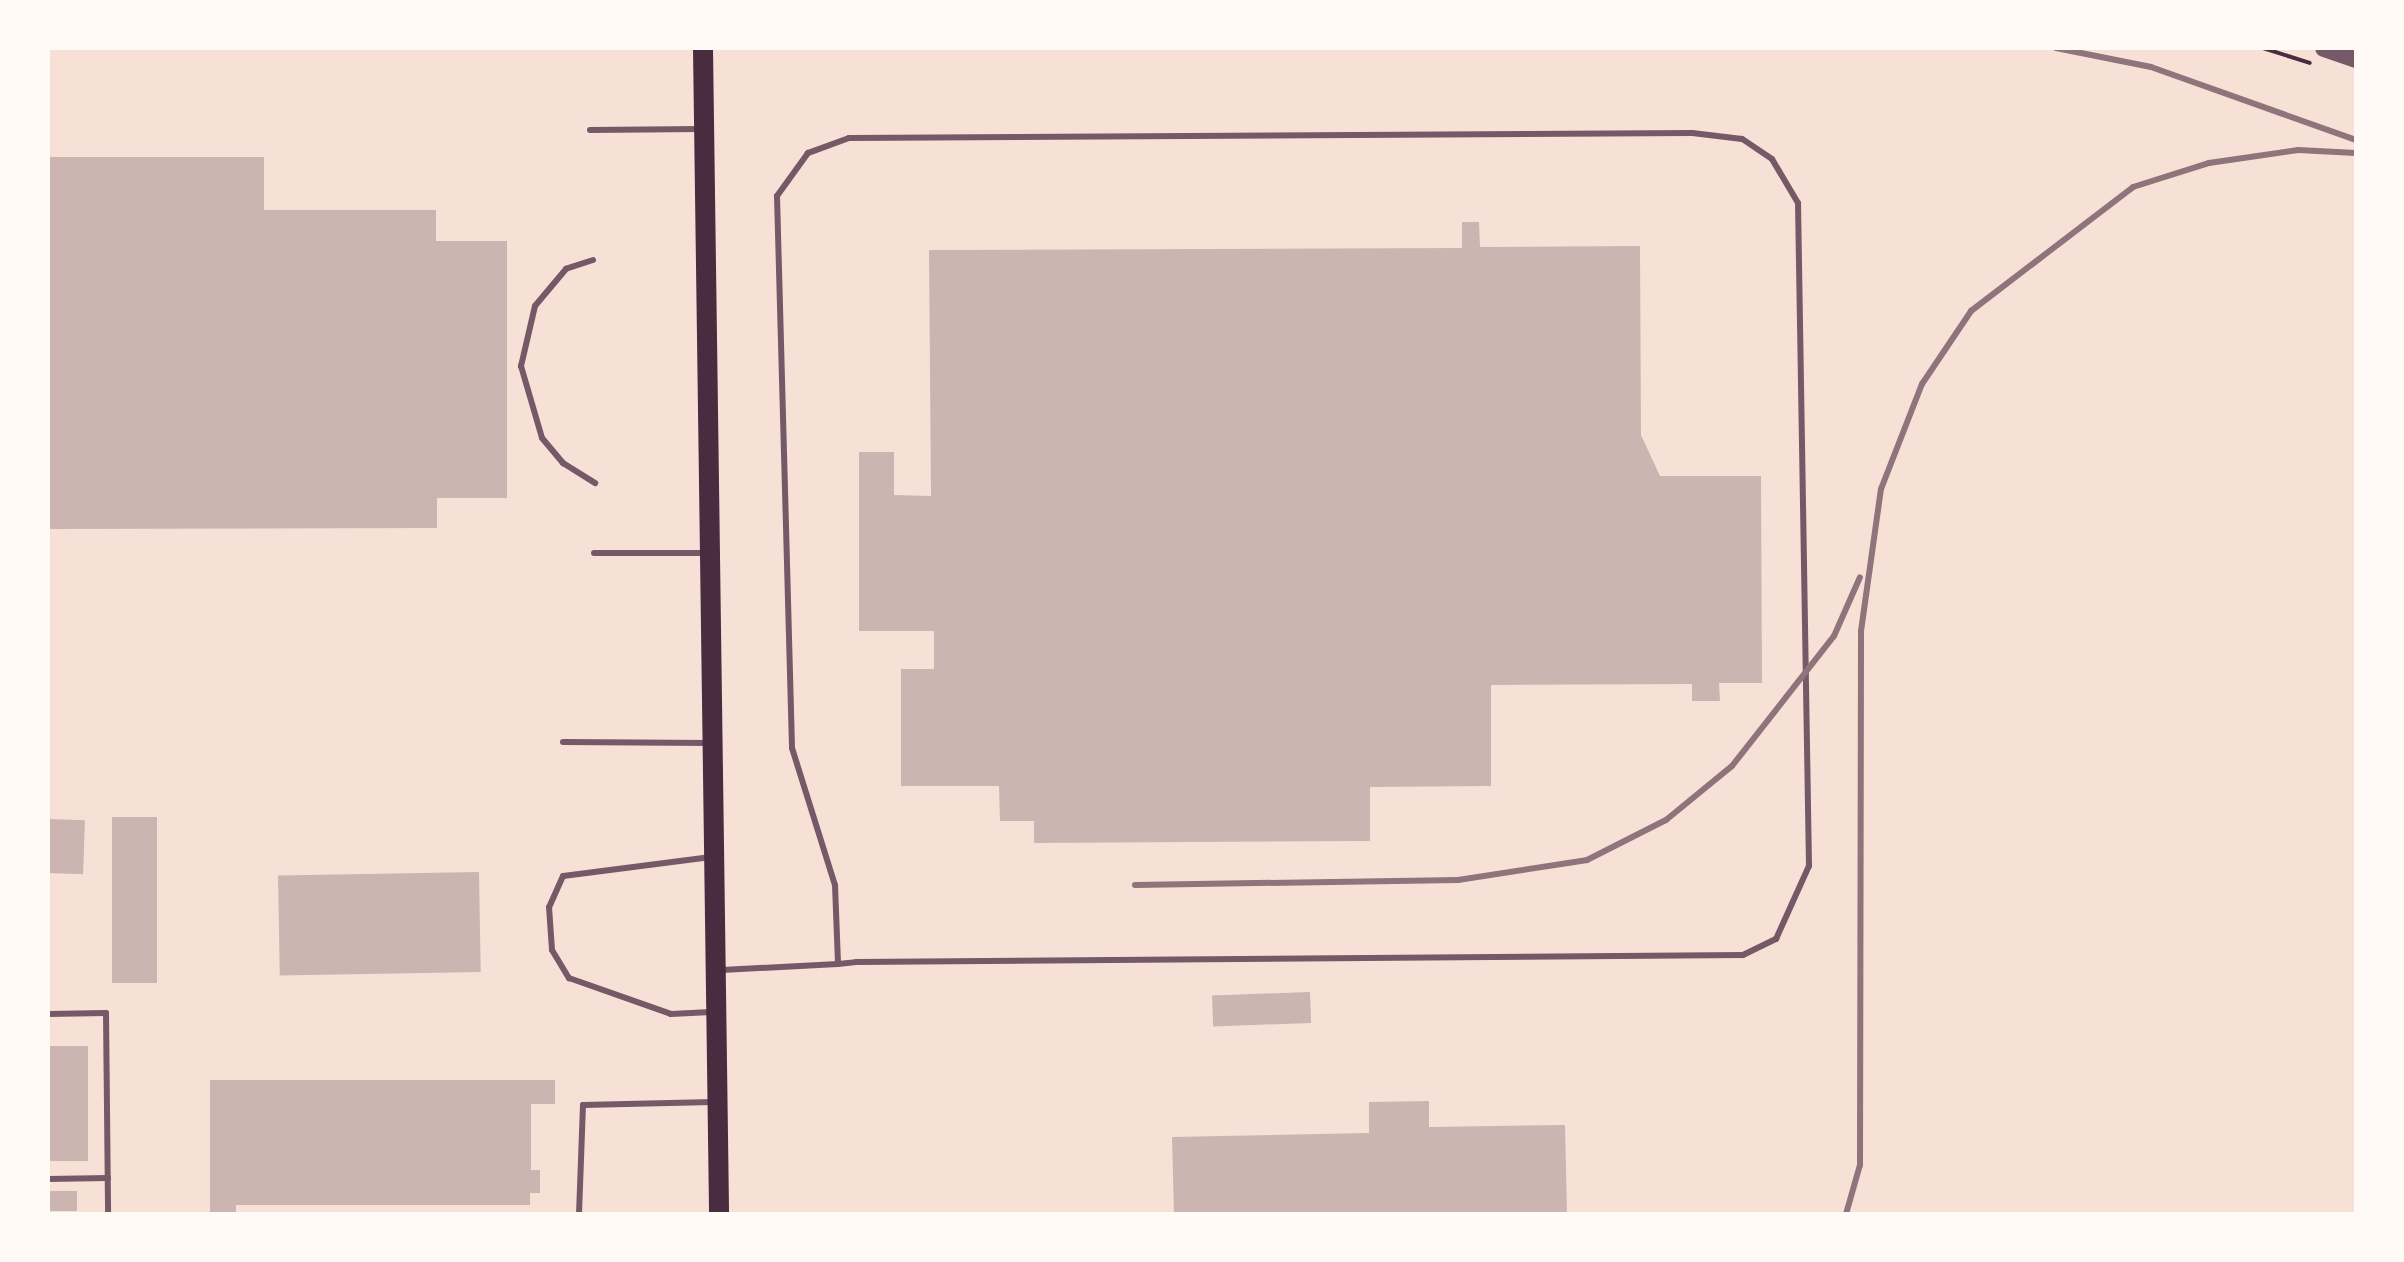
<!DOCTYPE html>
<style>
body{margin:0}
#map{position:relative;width:2404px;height:1262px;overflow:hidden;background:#f7e1d7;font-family:"PT Sans Narrow",sans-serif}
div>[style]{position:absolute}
.building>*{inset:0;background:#ccb4b1;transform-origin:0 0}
.path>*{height:4px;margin:-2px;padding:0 2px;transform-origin:2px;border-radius:2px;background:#4a2c40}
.service>*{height:6px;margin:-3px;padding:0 3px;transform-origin:3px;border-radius:3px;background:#755966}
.tertiary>*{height:18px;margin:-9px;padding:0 9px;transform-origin:9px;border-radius:9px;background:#755966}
.secondary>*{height:20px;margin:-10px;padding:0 10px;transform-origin:10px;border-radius:10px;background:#4a2c40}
.rail>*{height:6px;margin:-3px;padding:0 3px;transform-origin:3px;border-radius:3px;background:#8f747c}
span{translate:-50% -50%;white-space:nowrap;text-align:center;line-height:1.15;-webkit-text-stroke:10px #fffaf5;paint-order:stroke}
.frame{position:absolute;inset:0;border:50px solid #fffaf5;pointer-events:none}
</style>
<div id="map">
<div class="building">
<i style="clip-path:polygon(48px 157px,264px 157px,264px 210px,436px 210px,436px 241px,507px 241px,507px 498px,437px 498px,437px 528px,48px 529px)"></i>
<i style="clip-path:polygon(1462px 222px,1479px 222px,1480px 247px,1640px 246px,1641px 435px,1660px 476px,1761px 476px,1762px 683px,1719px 683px,1720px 701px,1692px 701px,1692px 684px,1491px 685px,1491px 786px,1370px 787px,1370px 841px,1034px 843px,1034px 821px,1000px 821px,999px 786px,901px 786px,901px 669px,934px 669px,934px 631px,859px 631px,859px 452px,894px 452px,894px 495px,931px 496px,929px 250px,1462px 248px)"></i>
<i style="left:112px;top:817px;width:45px;height:166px"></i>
<i style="left:48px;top:819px;width:37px;height:54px;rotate:2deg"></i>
<i style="left:479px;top:872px;width:100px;height:201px;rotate:89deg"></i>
<i style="left:1310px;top:992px;width:31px;height:98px;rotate:88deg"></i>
<i style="left:48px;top:1046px;width:40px;height:115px"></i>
<i style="clip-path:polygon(210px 1080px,555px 1080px,555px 1104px,531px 1104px,531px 1170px,540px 1170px,540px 1193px,530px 1193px,530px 1205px,236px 1205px,236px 1214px,210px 1214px)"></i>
<i style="clip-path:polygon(1429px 1101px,1429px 1127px,1565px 1125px,1567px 1214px,1174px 1214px,1172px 1137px,1369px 1133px,1369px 1102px)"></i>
<i style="left:77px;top:1191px;width:20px;height:29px;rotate:90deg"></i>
</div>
<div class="path">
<i style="left:2263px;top:48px;width:49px;rotate:17.7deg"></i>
</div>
<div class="service">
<i style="left:590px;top:130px;width:111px;rotate:-0.5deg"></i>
<i style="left:593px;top:260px;width:28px;rotate:162deg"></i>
<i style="left:566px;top:269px;width:48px;rotate:130deg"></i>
<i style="left:535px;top:306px;width:62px;rotate:103.1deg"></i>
<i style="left:521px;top:366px;width:75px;rotate:73.7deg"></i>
<i style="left:542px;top:438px;width:33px;rotate:50deg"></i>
<i style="left:563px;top:463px;width:38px;rotate:32deg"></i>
<i style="left:594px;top:553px;width:111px"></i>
<i style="left:563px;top:742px;width:146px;rotate:0.4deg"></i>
<i style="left:711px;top:857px;width:149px;rotate:172.7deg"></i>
<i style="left:563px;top:876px;width:34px;rotate:114deg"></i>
<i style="left:549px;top:907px;width:43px;rotate:86deg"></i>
<i style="left:552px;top:950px;width:33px;rotate:59deg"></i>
<i style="left:569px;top:978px;width:108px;rotate:19.4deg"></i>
<i style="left:671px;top:1014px;width:40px;rotate:-2.9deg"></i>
<i style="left:722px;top:970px;width:116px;rotate:-3deg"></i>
<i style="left:838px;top:964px;width:18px;rotate:-6deg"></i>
<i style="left:856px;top:962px;width:887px;rotate:-0.45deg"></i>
<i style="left:1743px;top:955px;width:37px;rotate:-26deg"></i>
<i style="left:1776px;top:939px;width:80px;rotate:-65.7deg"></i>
<i style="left:1809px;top:866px;width:663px;rotate:-90.95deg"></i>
<i style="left:1798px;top:203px;width:51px;rotate:-120.6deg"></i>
<i style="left:1772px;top:159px;width:36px;rotate:-146deg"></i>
<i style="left:1742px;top:139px;width:50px;rotate:-173.2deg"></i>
<i style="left:1692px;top:133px;width:843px;rotate:179.66deg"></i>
<i style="left:849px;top:138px;width:44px;rotate:159.9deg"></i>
<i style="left:808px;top:153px;width:53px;rotate:125.8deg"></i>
<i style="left:777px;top:196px;width:552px;rotate:88.44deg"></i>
<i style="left:792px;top:748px;width:144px;rotate:72.6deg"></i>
<i style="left:835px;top:885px;width:79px;rotate:87.8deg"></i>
<i style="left:48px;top:1014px;width:58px;rotate:-1deg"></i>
<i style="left:106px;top:1013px;width:201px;rotate:89.4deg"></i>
<i style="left:48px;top:1179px;width:60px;rotate:-1deg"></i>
<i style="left:579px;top:1214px;width:109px;rotate:-87.9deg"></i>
<i style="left:583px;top:1105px;width:130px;rotate:-1.3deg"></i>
</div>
<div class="tertiary">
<i style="left:2324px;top:48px;width:34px;rotate:19deg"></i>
</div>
<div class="secondary">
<i style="left:703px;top:48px;width:1166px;rotate:89.21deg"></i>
</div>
<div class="rail">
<i style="left:2056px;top:48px;width:97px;rotate:11.3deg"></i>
<i style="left:2151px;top:67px;width:218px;rotate:19.6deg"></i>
<i style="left:1135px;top:885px;width:323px;rotate:-0.9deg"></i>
<i style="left:1458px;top:880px;width:131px;rotate:-8.8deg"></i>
<i style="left:1587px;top:860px;width:89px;rotate:-26.9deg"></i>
<i style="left:1666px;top:820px;width:85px;rotate:-39.3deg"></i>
<i style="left:1732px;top:766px;width:165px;rotate:-51.9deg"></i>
<i style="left:1834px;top:636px;width:64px;rotate:-66.2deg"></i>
<i style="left:1846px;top:1214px;width:51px;rotate:-74.1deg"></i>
<i style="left:1860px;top:1165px;width:534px;rotate:-89.89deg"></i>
<i style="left:1861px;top:631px;width:143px;rotate:-82deg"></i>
<i style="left:1881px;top:489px;width:113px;rotate:-68.7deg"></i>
<i style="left:1922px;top:384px;width:88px;rotate:-56.1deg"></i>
<i style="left:1971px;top:311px;width:204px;rotate:-37.4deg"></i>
<i style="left:2133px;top:187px;width:80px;rotate:-17.5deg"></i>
<i style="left:2209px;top:163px;width:90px;rotate:-8.3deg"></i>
<i style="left:2298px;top:150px;width:58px;rotate:3deg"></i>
</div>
<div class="frame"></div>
</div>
